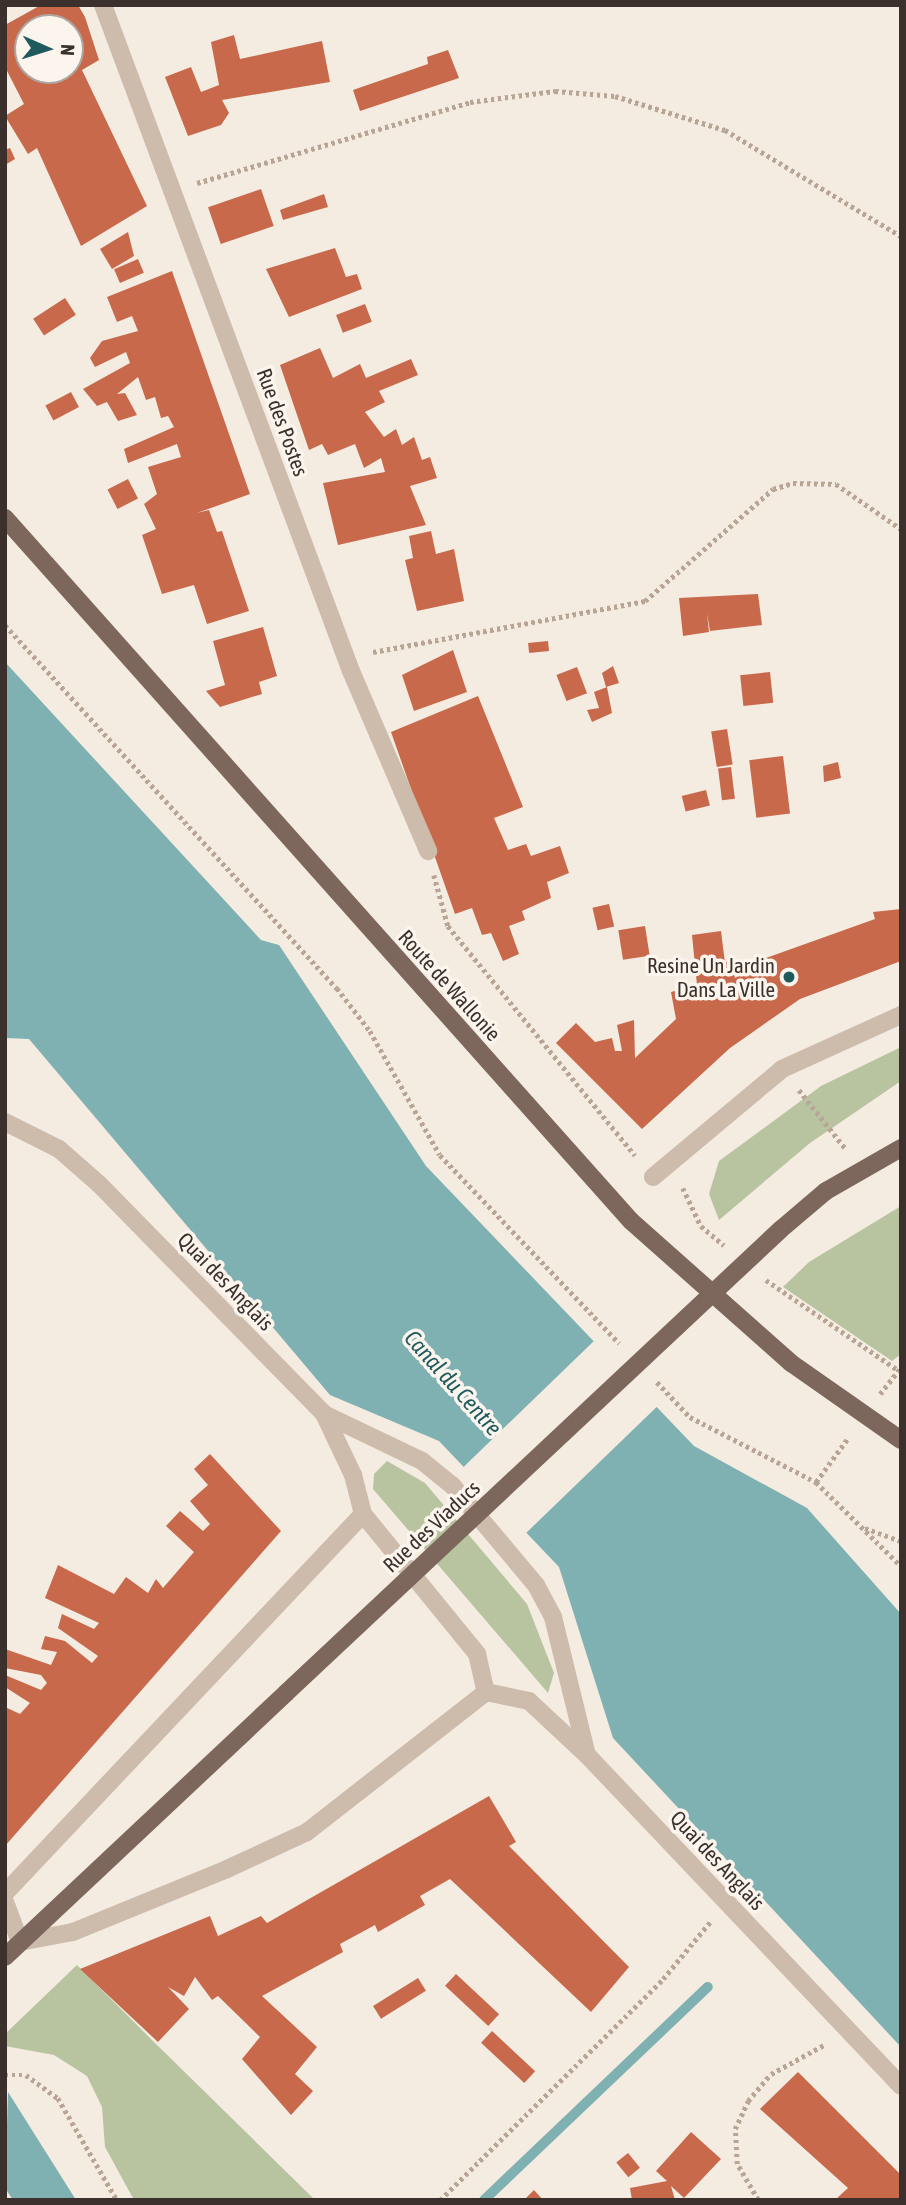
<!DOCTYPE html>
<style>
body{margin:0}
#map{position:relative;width:906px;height:2205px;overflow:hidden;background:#f4ebe1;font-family:"Asap Condensed",sans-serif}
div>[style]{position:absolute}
.green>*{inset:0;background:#b8c4a0}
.water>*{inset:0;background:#7fb0b2}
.pier>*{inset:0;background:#f4ebe1;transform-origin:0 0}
.stream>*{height:10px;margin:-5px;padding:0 5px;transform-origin:5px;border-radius:5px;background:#7fb0b2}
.building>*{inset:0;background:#c8694b;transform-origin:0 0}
.path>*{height:4.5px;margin-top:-2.25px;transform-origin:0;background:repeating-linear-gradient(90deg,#b9a596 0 3.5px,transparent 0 7px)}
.minor>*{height:18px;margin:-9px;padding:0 9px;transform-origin:9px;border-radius:9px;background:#cdbbac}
.major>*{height:18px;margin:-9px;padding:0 9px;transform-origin:9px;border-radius:9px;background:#7d675c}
.major-bridge>*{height:18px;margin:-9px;padding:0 9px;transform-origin:9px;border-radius:9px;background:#7d675c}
.dots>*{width:19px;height:19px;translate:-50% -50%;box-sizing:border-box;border:4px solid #fbf5ee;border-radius:50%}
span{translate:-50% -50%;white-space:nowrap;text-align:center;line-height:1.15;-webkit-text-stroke:7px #fbf5ee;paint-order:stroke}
.street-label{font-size:21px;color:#3b302b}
.poi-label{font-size:21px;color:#3b302b}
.right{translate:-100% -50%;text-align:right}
.water-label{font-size:23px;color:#1f5a5e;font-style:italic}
.frame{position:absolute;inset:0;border:7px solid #3b302b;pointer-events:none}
.north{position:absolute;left:14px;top:14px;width:70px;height:70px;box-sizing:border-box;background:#fbf5ee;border:2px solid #aea6a0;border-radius:50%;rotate:93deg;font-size:19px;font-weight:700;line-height:28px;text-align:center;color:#3b302b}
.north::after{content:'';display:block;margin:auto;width:24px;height:32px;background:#1f5a5e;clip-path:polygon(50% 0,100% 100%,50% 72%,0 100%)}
</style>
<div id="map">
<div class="green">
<i style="clip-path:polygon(901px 1047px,901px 1081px,810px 1143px,719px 1220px,709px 1194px,719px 1161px,821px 1086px)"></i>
<i style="clip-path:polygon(901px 1206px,901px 1354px,892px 1361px,783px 1287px,809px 1262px)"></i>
<i style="clip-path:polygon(387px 1461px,425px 1483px,527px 1604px,554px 1673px,548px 1693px,373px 1489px,374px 1474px)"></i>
<i style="clip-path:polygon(77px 1965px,156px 2044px,315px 2200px,134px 2200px,105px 2147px,102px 2107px,87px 2076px,54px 2055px,5px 2046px,5px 2034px)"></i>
</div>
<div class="water">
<i style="clip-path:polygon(5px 662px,261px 940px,279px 945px,426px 1166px,694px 1446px,807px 1508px,901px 1614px,901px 2047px,613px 1738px,559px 1567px,439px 1441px,330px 1395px,29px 1039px,5px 1038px)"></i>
<i style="clip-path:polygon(8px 2092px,76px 2200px,13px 2200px,5px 2188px)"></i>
</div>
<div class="pier">
<i style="left:596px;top:1339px;width:91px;height:187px;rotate:46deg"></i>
</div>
<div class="stream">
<i style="left:484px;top:2200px;width:309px;rotate:-43.6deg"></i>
</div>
<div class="building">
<i style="clip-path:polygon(evenodd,41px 5px,78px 5px,85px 17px,99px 60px,82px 70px,147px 206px,81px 246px,37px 148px,28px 154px,5px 116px,24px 104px,5px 67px,5px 25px,41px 5px,28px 28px,70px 28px,70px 70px,28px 70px,28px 28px)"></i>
<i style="clip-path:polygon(234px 35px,240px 59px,322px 41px,330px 82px,222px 100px,229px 113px,221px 125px,188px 136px,165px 77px,191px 67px,201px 92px,219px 85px,211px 42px)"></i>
<i style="clip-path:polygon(448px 50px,459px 78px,360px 111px,353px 90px,428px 64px,427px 57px)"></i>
<i style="clip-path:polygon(10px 148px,15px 159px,5px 165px,5px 150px)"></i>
<i style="left:261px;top:189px;width:39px;height:56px;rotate:71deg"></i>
<i style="clip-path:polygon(324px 194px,328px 207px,283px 220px,280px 210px)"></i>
<i style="clip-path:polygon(128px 232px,134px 256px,112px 269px,100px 249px)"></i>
<i style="clip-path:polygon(335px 248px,346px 277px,357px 274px,362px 289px,289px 317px,266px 269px)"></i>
<i style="left:138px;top:259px;width:15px;height:26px;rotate:67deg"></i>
<i style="clip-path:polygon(172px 271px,250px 494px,197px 513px,209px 510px,217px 532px,222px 531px,249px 611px,207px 624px,194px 585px,162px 594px,142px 535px,156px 529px,144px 504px,157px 494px,148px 467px,181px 457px,177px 444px,128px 463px,124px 449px,174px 427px,168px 416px,161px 418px,155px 397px,146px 400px,138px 377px,117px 394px,125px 393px,137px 415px,118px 421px,107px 402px,97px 406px,83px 389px,130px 363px,126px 352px,95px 367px,90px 358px,102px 341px,138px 331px,132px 316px,117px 322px,107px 297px)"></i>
<i style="left:65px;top:298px;width:20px;height:38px;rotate:57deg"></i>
<i style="left:365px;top:304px;width:19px;height:31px;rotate:69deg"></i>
<i style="clip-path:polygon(320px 348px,333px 378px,360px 364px,366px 378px,411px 359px,418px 375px,379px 391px,385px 402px,365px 412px,384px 437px,396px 429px,402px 445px,414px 437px,422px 460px,430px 457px,437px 478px,410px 486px,426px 525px,338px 545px,323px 483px,385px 472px,381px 458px,364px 468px,355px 444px,328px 455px,322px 444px,309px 450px,280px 365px)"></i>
<i style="left:71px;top:392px;width:17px;height:29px;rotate:62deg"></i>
<i style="left:128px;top:479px;width:22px;height:23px;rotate:63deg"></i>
<i style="clip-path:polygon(431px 531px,436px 554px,454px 549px,464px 601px,417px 611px,405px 560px,413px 558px,409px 536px)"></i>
<i style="clip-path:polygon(758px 594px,762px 625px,710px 631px,707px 613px,709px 632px,683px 636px,679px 598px)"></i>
<i style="clip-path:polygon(263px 627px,277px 676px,259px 682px,262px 694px,220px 707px,206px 691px,225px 685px,213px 641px)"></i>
<i style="left:548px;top:641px;width:10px;height:20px;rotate:84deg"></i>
<i style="clip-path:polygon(453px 650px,467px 692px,414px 711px,402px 675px)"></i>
<i style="clip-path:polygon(613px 666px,619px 683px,606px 687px,602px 673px)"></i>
<i style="left:577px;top:667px;width:28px;height:22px;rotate:69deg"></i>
<i style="left:770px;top:672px;width:31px;height:30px;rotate:84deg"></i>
<i style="clip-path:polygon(607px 687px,612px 713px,592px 722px,587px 710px,599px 708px,594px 692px)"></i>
<i style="clip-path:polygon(478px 696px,523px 807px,494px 818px,508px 850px,526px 844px,531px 856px,560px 846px,569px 873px,547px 882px,551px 898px,522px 911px,525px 920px,509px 926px,519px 954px,503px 961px,491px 933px,482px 935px,472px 908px,455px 914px,391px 732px)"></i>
<i style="left:727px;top:729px;width:36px;height:16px;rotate:81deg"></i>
<i style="left:783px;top:756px;width:58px;height:34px;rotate:83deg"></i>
<i style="clip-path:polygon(838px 762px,841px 778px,824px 782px,823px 766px)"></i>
<i style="left:731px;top:767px;width:32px;height:13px;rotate:83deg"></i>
<i style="left:706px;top:790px;width:16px;height:25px;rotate:76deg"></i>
<i style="left:609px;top:904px;width:23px;height:17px;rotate:77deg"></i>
<i style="clip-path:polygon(901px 909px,901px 961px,800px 999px,730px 1048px,642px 1129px,556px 1043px,576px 1023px,595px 1042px,612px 1038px,615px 1051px,622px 1051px,617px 1025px,634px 1020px,635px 1058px,676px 1019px,671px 992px,697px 985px,692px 935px,721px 931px,725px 963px,732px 958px,735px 978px,766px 958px,875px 919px,873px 912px)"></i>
<i style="left:645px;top:926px;width:30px;height:27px;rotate:81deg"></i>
<i style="clip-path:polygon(210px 1454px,281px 1531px,5px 1846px,5px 1707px,20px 1714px,30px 1703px,5px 1687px,5px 1675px,41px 1690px,47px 1683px,41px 1675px,5px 1668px,5px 1649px,51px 1665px,57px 1652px,41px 1649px,45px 1636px,65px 1641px,92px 1663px,98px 1656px,58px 1628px,62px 1614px,94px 1629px,99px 1623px,45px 1598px,58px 1565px,114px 1594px,126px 1577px,148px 1593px,156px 1579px,163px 1588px,194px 1552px,166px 1526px,180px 1511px,203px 1531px,210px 1524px,190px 1501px,208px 1485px,194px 1469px)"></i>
<i style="clip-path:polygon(489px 1796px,516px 1842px,509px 1846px,629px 1967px,591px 2012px,450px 1879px,420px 1896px,425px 1905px,378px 1932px,375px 1925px,340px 1944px,343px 1952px,262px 1996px,317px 2047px,295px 2074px,313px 2091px,291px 2115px,242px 2059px,260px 2037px,218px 1996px,212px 2000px,195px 1977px,184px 1996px,168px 1987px,189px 2009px,158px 2042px,80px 1969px,210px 1916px,218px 1936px,261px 1916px,267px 1923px)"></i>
<i style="left:456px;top:1974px;width:59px;height:16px;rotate:43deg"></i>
<i style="left:418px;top:1978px;width:15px;height:53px;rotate:58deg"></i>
<i style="left:492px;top:2031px;width:59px;height:16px;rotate:43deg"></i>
<i style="clip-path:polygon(798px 2072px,901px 2175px,901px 2200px,835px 2200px,848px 2188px,760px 2109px)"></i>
<i style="clip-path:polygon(691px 2132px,721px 2159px,684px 2198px,671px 2186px,675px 2200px,632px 2200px,630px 2188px,667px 2181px,656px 2171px)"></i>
<i style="left:628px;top:2153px;width:19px;height:15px;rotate:51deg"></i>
<i style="clip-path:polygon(534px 2190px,543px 2200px,524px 2200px)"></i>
</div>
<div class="path">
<i style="left:197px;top:183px;width:285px;rotate:-16.5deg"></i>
<i style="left:470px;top:102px;width:86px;rotate:-7.4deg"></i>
<i style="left:555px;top:91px;width:60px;rotate:4.8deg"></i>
<i style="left:615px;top:96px;width:115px;rotate:17.2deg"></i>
<i style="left:725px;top:130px;width:205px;rotate:31.1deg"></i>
<i style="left:5px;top:625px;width:492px;rotate:47.6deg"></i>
<i style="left:337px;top:988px;width:54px;rotate:52.5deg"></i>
<i style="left:370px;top:1031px;width:142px;rotate:60.6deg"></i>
<i style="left:440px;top:1155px;width:260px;rotate:46.4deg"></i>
<i style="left:373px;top:652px;width:277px;rotate:-10.6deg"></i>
<i style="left:645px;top:601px;width:170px;rotate:-41.2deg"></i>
<i style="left:773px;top:489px;width:21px;rotate:-17deg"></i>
<i style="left:793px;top:483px;width:43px;rotate:1.3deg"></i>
<i style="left:836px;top:484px;width:79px;rotate:34.7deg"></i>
<i style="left:434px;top:875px;width:53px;rotate:74.6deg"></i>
<i style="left:448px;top:926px;width:296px;rotate:50.8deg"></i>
<i style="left:799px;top:1090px;width:75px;rotate:51.5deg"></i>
<i style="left:683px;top:1188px;width:42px;rotate:64.7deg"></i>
<i style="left:701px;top:1226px;width:30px;rotate:40deg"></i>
<i style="left:766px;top:1280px;width:160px;rotate:34.3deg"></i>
<i style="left:657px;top:1382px;width:48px;rotate:46.7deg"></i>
<i style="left:690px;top:1417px;width:142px;rotate:27.3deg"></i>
<i style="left:816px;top:1482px;width:120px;rotate:44.7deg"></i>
<i style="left:880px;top:1394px;width:34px;rotate:-52deg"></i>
<i style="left:816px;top:1482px;width:54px;rotate:-54deg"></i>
<i style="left:865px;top:1528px;width:38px;rotate:20deg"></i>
<i style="left:5px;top:2075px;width:21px"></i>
<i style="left:26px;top:2075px;width:39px;rotate:36deg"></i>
<i style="left:58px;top:2098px;width:118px;rotate:60deg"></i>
<i style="left:440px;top:2200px;width:314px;rotate:-44.7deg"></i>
<i style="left:663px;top:1979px;width:74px;rotate:-50.5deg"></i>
<i style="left:758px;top:2200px;width:42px;rotate:-120.3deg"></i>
<i style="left:737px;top:2164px;width:35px;rotate:-93deg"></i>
<i style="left:735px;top:2129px;width:31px;rotate:-65deg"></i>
<i style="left:748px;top:2101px;width:35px;rotate:-50deg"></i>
<i style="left:771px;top:2074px;width:60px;rotate:-28.7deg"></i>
</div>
<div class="minor">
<i style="left:103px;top:5px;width:711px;rotate:69.58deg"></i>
<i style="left:351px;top:671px;width:196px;rotate:66.8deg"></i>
<i style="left:5px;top:1122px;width:60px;rotate:26.6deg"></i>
<i style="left:59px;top:1149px;width:53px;rotate:41.2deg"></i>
<i style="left:99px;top:1184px;width:322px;rotate:45.6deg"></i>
<i style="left:324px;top:1414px;width:68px;rotate:64.6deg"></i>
<i style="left:353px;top:1475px;width:40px;rotate:75.6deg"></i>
<i style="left:363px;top:1514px;width:181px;rotate:50.8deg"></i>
<i style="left:477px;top:1654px;width:39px;rotate:77deg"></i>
<i style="left:653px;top:1177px;width:168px;rotate:-39.9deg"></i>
<i style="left:782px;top:1069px;width:131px;rotate:-24.4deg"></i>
<i style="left:324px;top:1414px;width:109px;rotate:25.6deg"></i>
<i style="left:422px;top:1461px;width:38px;rotate:39deg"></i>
<i style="left:452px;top:1485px;width:131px;rotate:50deg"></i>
<i style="left:536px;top:1585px;width:36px;rotate:62deg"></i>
<i style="left:553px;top:1617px;width:142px;rotate:76.2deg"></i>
<i style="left:486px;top:1692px;width:44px;rotate:11.8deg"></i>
<i style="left:529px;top:1701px;width:79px;rotate:43deg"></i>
<i style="left:587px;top:1755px;width:456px;rotate:46.5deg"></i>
<i style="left:5px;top:1893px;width:521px;rotate:-46.63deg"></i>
<i style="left:5px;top:1902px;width:43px;rotate:69.4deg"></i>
<i style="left:20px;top:1942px;width:54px;rotate:-10.7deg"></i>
<i style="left:73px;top:1932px;width:166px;rotate:-22.2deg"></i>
<i style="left:227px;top:1869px;width:88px;rotate:-24.8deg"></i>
<i style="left:307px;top:1832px;width:227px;rotate:-38deg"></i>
</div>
<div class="major">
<i style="left:5px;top:518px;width:941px;rotate:48.32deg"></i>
<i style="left:631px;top:1221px;width:214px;rotate:41.6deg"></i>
<i style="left:791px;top:1363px;width:134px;rotate:35deg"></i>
<i style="left:780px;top:1230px;width:60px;rotate:-40.3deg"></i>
<i style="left:826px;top:1191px;width:86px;rotate:-29.8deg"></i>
<i style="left:5px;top:1957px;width:386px;rotate:-43.2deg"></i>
</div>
<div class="major-bridge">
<i style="left:286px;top:1693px;width:677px;rotate:-43.14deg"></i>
</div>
<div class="dots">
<i style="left:789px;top:977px;background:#1f5a5e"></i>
</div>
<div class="street-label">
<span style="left:283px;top:422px;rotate:70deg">Rue des Postes</span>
<span style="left:450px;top:985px;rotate:48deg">Route de Wallonie</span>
<span style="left:226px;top:1281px;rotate:46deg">Quai des Anglais</span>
<span style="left:431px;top:1526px;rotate:-43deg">Rue des Viaducs</span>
<span style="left:718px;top:1860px;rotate:47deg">Quai des Anglais</span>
</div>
<div class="poi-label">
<span class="right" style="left:775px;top:977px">Resine Un Jardin<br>Dans La Ville</span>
</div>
<div class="water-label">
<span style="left:453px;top:1383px;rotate:48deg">Canal du Centre</span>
</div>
<div class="frame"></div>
<div class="north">N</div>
</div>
